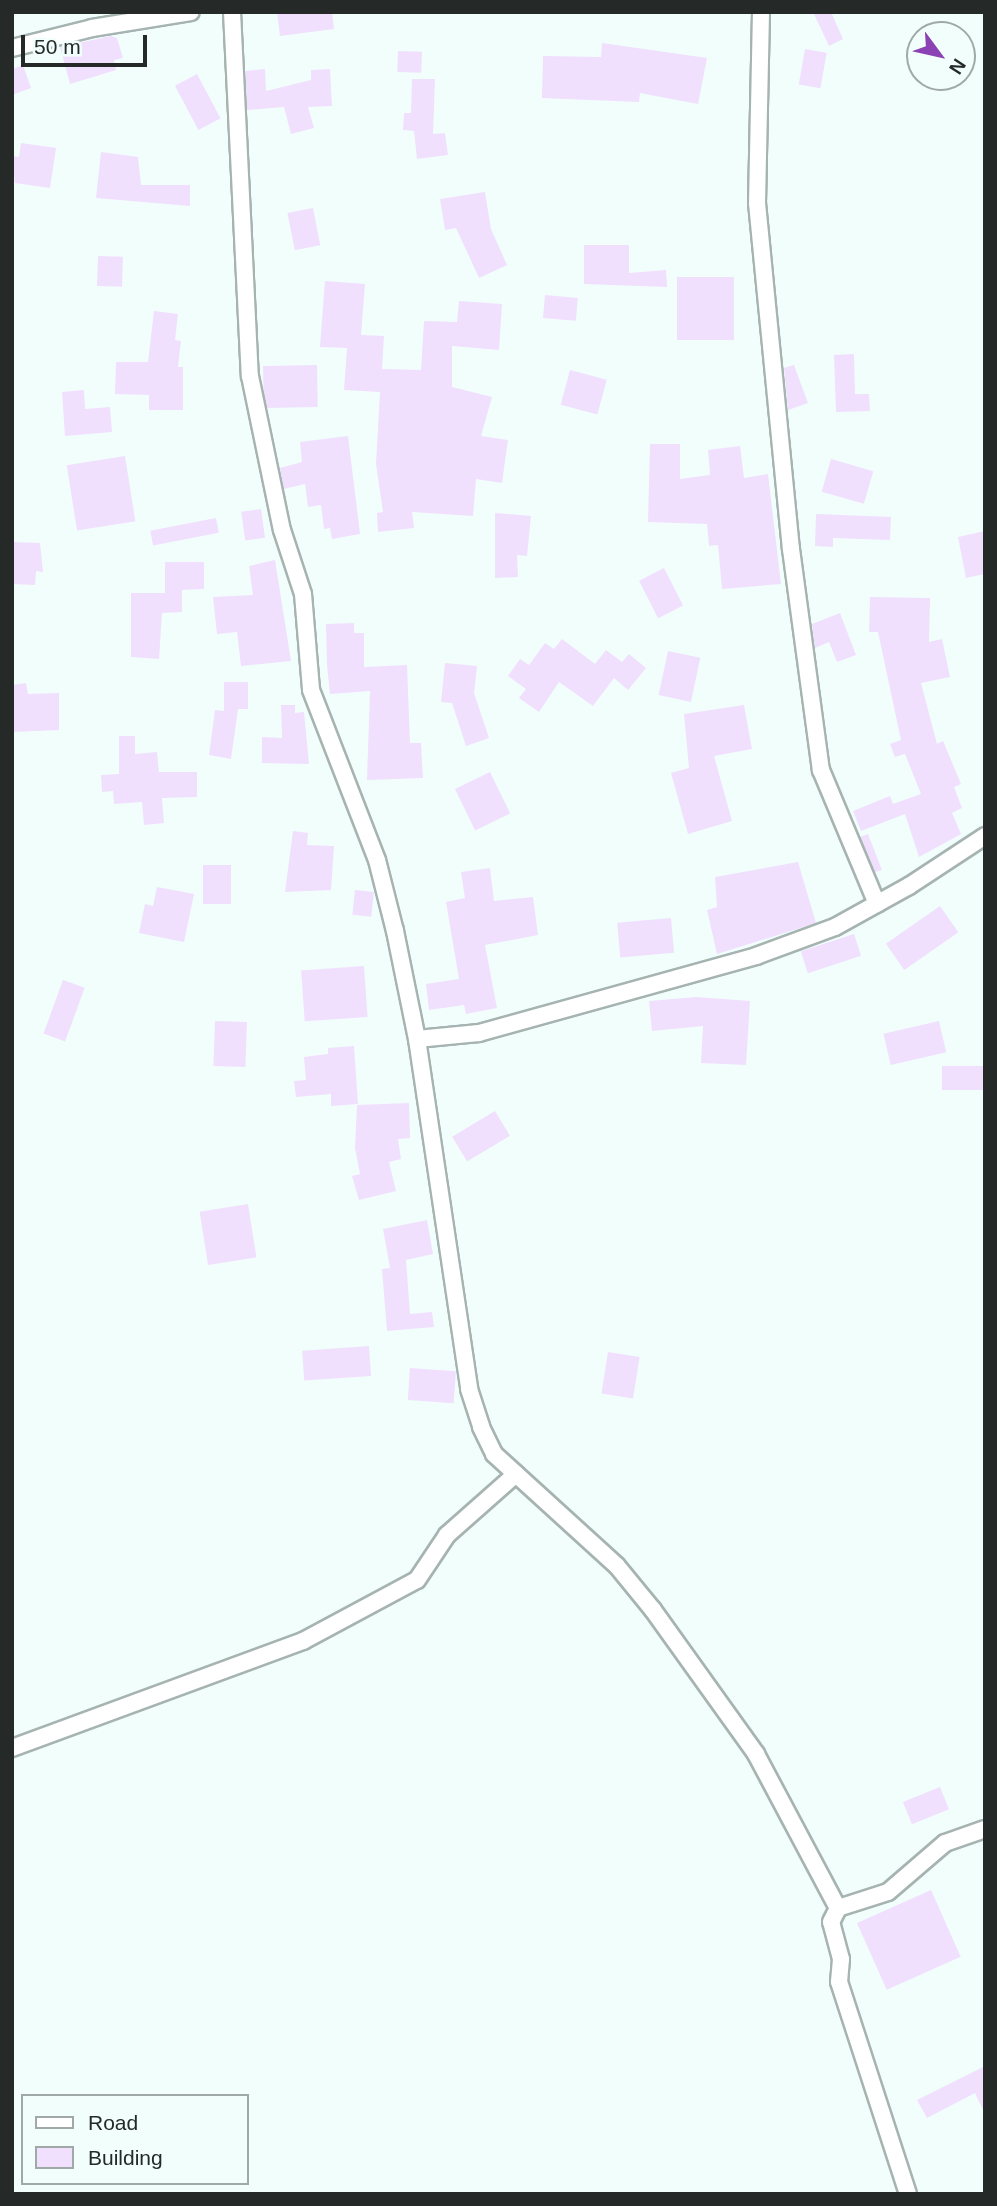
<!DOCTYPE html>
<style>
body{margin:0}
#map{position:relative;width:997px;height:2206px;overflow:hidden;background:#f2fefc;font-family:Arial,sans-serif}
div>[style]{position:absolute}
.building>*{inset:0;background:#f1dffe;transform-origin:0 0}
.roads{filter:drop-shadow(2px 0 #a6b4b1) drop-shadow(-2px 0 #a6b4b1) drop-shadow(0 2px #a6b4b1) drop-shadow(0 -2px #a6b4b1)}
.minor>*{height:16px;margin:-8px;padding:0 8px;transform-origin:8px;border-radius:8px;background:#fff}
span{translate:-50% -50%;white-space:nowrap;text-align:center;line-height:1.15;-webkit-text-stroke:5px #f2fefc;paint-order:stroke}
.frame{position:absolute;inset:0;border:14px solid #252a29;pointer-events:none}
.legend{position:absolute;left:21px;top:2094px;width:228px;height:91px;box-sizing:border-box;background:#f2fefc;border:2px solid #a0a9a8;margin:0;padding:9px 12px;list-style:none;font-size:21px;color:#252a29}
.legend li{display:flex;align-items:center;gap:14px;height:35px}
.legend b{width:35px;border:2px solid #a0a9a8}
.north{position:absolute;left:906px;top:21px;width:70px;height:70px;box-sizing:border-box;background:#f2fefc;border:2px solid #a0a9a8;border-radius:50%;rotate:123deg;font-size:19px;font-weight:700;line-height:28px;text-align:center;color:#252a29}
.north::after{content:'';display:block;margin:auto;width:24px;height:32px;background:#8b42b4;clip-path:polygon(50% 0,100% 100%,50% 72%,0 100%)}
.scale{position:absolute;left:21px;top:35px;width:126px;height:32px;box-sizing:border-box;border:4px solid #252a29;border-top:0;padding-left:9px;font-size:21px;line-height:24px;white-space:nowrap;color:#252a29;-webkit-text-stroke:5px #f2fefc;paint-order:stroke}
</style>
<div id="map">
<div class="building">
<i style="clip-path:polygon(277px 12px,332px 12px,334px 29px,280px 36px)"></i>
<i style="clip-path:polygon(813px 12px,831px 12px,843px 39px,829px 46px)"></i>
<i style="clip-path:polygon(111px 36px,117px 38px,123px 58px,114px 60px,116px 70px,70px 84px,60px 47px)"></i>
<i style="clip-path:polygon(602px 43px,707px 58px,698px 104px,640px 93px,639px 102px,542px 98px,543px 56px,601px 57px)"></i>
<i style="left:805px;top:49px;width:22px;height:36px;rotate:10deg"></i>
<i style="left:398px;top:51px;width:24px;height:21px;rotate:2deg"></i>
<i style="clip-path:polygon(23px 65px,31px 88px,12px 95px,12px 69px)"></i>
<i style="clip-path:polygon(265px 69px,266px 91px,311px 80px,311px 70px,330px 69px,332px 106px,308px 107px,314px 128px,291px 134px,284px 107px,247px 110px,245px 71px)"></i>
<i style="left:197px;top:74px;width:50px;height:25px;rotate:62deg"></i>
<i style="clip-path:polygon(412px 79px,435px 79px,433px 134px,445px 133px,448px 155px,417px 159px,414px 131px,403px 130px,404px 113px,411px 113px)"></i>
<i style="clip-path:polygon(21px 143px,56px 148px,50px 188px,15px 183px,12px 156px,19px 157px)"></i>
<i style="clip-path:polygon(101px 152px,138px 157px,141px 185px,190px 185px,190px 206px,96px 198px)"></i>
<i style="clip-path:polygon(485px 192px,491px 229px,507px 265px,479px 278px,456px 228px,445px 230px,440px 199px)"></i>
<i style="left:313px;top:208px;width:38px;height:26px;rotate:79deg"></i>
<i style="clip-path:polygon(584px 245px,629px 245px,629px 273px,666px 270px,667px 287px,584px 284px)"></i>
<i style="left:98px;top:256px;width:25px;height:30px;rotate:2deg"></i>
<i style="left:677px;top:277px;width:57px;height:63px"></i>
<i style="clip-path:polygon(325px 281px,365px 284px,361px 335px,384px 336px,382px 369px,421px 370px,424px 321px,457px 322px,459px 301px,502px 304px,499px 350px,452px 346px,452px 387px,492px 397px,481px 436px,508px 440px,502px 483px,476px 479px,473px 516px,412px 512px,414px 528px,378px 532px,377px 513px,383px 512px,376px 464px,380px 392px,344px 390px,347px 348px,320px 347px)"></i>
<i style="left:545px;top:295px;width:33px;height:23px;rotate:5deg"></i>
<i style="clip-path:polygon(154px 311px,178px 314px,175px 340px,181px 341px,178px 367px,183px 367px,183px 410px,149px 410px,149px 395px,115px 394px,116px 362px,148px 362px)"></i>
<i style="clip-path:polygon(854px 354px,855px 394px,869px 394px,870px 411px,836px 412px,834px 355px)"></i>
<i style="left:317px;top:365px;width:42px;height:54px;rotate:89deg"></i>
<i style="clip-path:polygon(794px 365px,808px 403px,788px 410px,784px 368px)"></i>
<i style="left:570px;top:370px;width:38px;height:36px;rotate:15deg"></i>
<i style="clip-path:polygon(84px 390px,85px 409px,110px 407px,112px 432px,65px 436px,62px 392px)"></i>
<i style="clip-path:polygon(348px 436px,360px 534px,332px 539px,330px 528px,324px 529px,321px 505px,308px 507px,305px 484px,284px 489px,280px 468px,302px 462px,300px 442px)"></i>
<i style="clip-path:polygon(650px 444px,680px 444px,680px 479px,710px 475px,708px 450px,740px 446px,744px 478px,768px 474px,781px 584px,722px 589px,718px 545px,709px 546px,707px 524px,648px 522px)"></i>
<i style="left:125px;top:456px;width:66px;height:59px;rotate:81deg"></i>
<i style="left:831px;top:459px;width:44px;height:34px;rotate:16deg"></i>
<i style="left:261px;top:509px;width:29px;height:20px;rotate:82deg"></i>
<i style="clip-path:polygon(495px 513px,531px 516px,527px 556px,517px 555px,518px 577px,495px 578px)"></i>
<i style="clip-path:polygon(816px 514px,891px 517px,890px 540px,833px 538px,833px 547px,815px 546px)"></i>
<i style="left:216px;top:518px;width:15px;height:67px;rotate:79deg"></i>
<i style="clip-path:polygon(985px 531px,985px 574px,966px 578px,958px 537px)"></i>
<i style="clip-path:polygon(12px 542px,40px 543px,43px 572px,36px 571px,35px 585px,12px 584px)"></i>
<i style="clip-path:polygon(275px 560px,291px 661px,241px 666px,237px 632px,217px 634px,213px 597px,253px 595px,249px 566px)"></i>
<i style="clip-path:polygon(165px 562px,204px 562px,204px 589px,182px 590px,182px 612px,162px 613px,159px 659px,131px 657px,131px 593px,165px 593px)"></i>
<i style="left:664px;top:568px;width:42px;height:28px;rotate:63deg"></i>
<i style="clip-path:polygon(870px 597px,930px 598px,929px 642px,942px 639px,950px 677px,921px 683px,937px 744px,943px 741px,961px 784px,954px 787px,962px 808px,952px 813px,961px 834px,919px 857px,905px 814px,861px 831px,853px 811px,890px 796px,893px 804px,921px 794px,905px 754px,895px 757px,890px 744px,901px 740px,878px 632px,869px 632px)"></i>
<i style="clip-path:polygon(840px 613px,856px 655px,837px 662px,829px 642px,815px 648px,812px 624px)"></i>
<i style="clip-path:polygon(354px 623px,354px 633px,364px 633px,364px 667px,407px 665px,410px 743px,421px 743px,423px 778px,367px 780px,370px 691px,330px 694px,327px 665px,326px 624px)"></i>
<i style="clip-path:polygon(562px 639px,595px 664px,606px 650px,622px 662px,629px 654px,646px 668px,628px 690px,614px 678px,593px 706px,559px 682px,539px 712px,519px 698px,526px 689px,508px 676px,520px 659px,529px 665px,545px 643px,554px 649px)"></i>
<i style="left:668px;top:651px;width:33px;height:45px;rotate:12deg"></i>
<i style="clip-path:polygon(445px 663px,477px 666px,474px 693px,489px 738px,466px 746px,452px 703px,441px 702px)"></i>
<i style="clip-path:polygon(224px 682px,248px 682px,248px 709px,238px 709px,231px 759px,209px 755px,215px 710px,224px 711px)"></i>
<i style="clip-path:polygon(26px 683px,28px 694px,59px 693px,59px 730px,12px 732px,12px 685px)"></i>
<i style="clip-path:polygon(281px 705px,295px 705px,295px 713px,304px 712px,309px 764px,262px 763px,262px 737px,282px 738px)"></i>
<i style="clip-path:polygon(744px 705px,752px 749px,714px 756px,732px 821px,688px 834px,671px 773px,689px 768px,684px 714px)"></i>
<i style="clip-path:polygon(119px 736px,135px 736px,135px 754px,157px 752px,159px 772px,197px 772px,197px 797px,162px 798px,164px 823px,144px 825px,142px 802px,114px 804px,113px 791px,102px 792px,101px 775px,119px 774px)"></i>
<i style="left:490px;top:772px;width:46px;height:39px;rotate:64deg"></i>
<i style="clip-path:polygon(293px 831px,308px 833px,307px 845px,334px 846px,331px 890px,285px 892px)"></i>
<i style="clip-path:polygon(868px 834px,882px 870px,875px 872px,860px 837px)"></i>
<i style="clip-path:polygon(798px 862px,816px 923px,717px 954px,707px 910px,717px 907px,715px 877px)"></i>
<i style="left:203px;top:865px;width:28px;height:39px"></i>
<i style="clip-path:polygon(490px 868px,494px 901px,533px 897px,538px 935px,485px 945px,497px 1008px,466px 1014px,464px 1005px,429px 1010px,426px 984px,459px 979px,446px 902px,465px 898px,461px 872px)"></i>
<i style="clip-path:polygon(157px 887px,194px 894px,184px 942px,139px 933px,145px 904px,153px 906px)"></i>
<i style="left:355px;top:890px;width:19px;height:25px;rotate:6deg"></i>
<i style="left:940px;top:906px;width:32px;height:66px;rotate:55deg"></i>
<i style="left:671px;top:918px;width:35px;height:54px;rotate:85deg"></i>
<i style="left:854px;top:934px;width:23px;height:56px;rotate:72deg"></i>
<i style="left:364px;top:966px;width:51px;height:63px;rotate:86deg"></i>
<i style="left:63px;top:980px;width:23px;height:57px;rotate:20deg"></i>
<i style="clip-path:polygon(696px 997px,750px 1001px,746px 1065px,701px 1063px,703px 1026px,652px 1031px,649px 1001px)"></i>
<i style="left:215px;top:1021px;width:32px;height:45px;rotate:2deg"></i>
<i style="left:939px;top:1021px;width:32px;height:57px;rotate:77deg"></i>
<i style="clip-path:polygon(354px 1046px,358px 1104px,331px 1106px,331px 1094px,296px 1097px,294px 1081px,306px 1080px,304px 1057px,328px 1054px,328px 1048px)"></i>
<i style="left:985px;top:1066px;width:24px;height:43px;rotate:90deg"></i>
<i style="clip-path:polygon(409px 1103px,410px 1138px,398px 1139px,401px 1159px,389px 1162px,396px 1191px,359px 1200px,352px 1176px,360px 1174px,355px 1148px,357px 1105px)"></i>
<i style="left:495px;top:1111px;width:29px;height:50px;rotate:59deg"></i>
<i style="left:248px;top:1204px;width:54px;height:49px;rotate:81deg"></i>
<i style="clip-path:polygon(427px 1220px,433px 1254px,406px 1260px,410px 1314px,432px 1312px,434px 1327px,387px 1331px,382px 1269px,390px 1268px,383px 1229px)"></i>
<i style="left:369px;top:1346px;width:30px;height:67px;rotate:86deg"></i>
<i style="left:608px;top:1352px;width:32px;height:42px;rotate:9deg"></i>
<i style="left:410px;top:1368px;width:46px;height:32px;rotate:4deg"></i>
<i style="left:940px;top:1787px;width:24px;height:40px;rotate:68deg"></i>
<i style="left:931px;top:1890px;width:73px;height:81px;rotate:66deg"></i>
<i style="clip-path:polygon(985px 2066px,985px 2114px,975px 2093px,927px 2118px,917px 2100px)"></i>
</div>
<div class="roads">
<div class="minor">
<i style="left:232px;top:12px;width:364px;rotate:87.2deg"></i>
<i style="left:250px;top:376px;width:157px;rotate:78.3deg"></i>
<i style="left:282px;top:530px;width:67px;rotate:71.8deg"></i>
<i style="left:303px;top:594px;width:96px;rotate:85.2deg"></i>
<i style="left:311px;top:690px;width:182px;rotate:68.8deg"></i>
<i style="left:377px;top:860px;width:73px;rotate:75.8deg"></i>
<i style="left:395px;top:931px;width:110px;rotate:78.5deg"></i>
<i style="left:417px;top:1039px;width:354px;rotate:81.5deg"></i>
<i style="left:469px;top:1389px;width:40px;rotate:72deg"></i>
<i style="left:481px;top:1427px;width:30px;rotate:64deg"></i>
<i style="left:494px;top:1454px;width:166px;rotate:42.3deg"></i>
<i style="left:617px;top:1566px;width:57px;rotate:50.7deg"></i>
<i style="left:653px;top:1610px;width:177px;rotate:54.4deg"></i>
<i style="left:756px;top:1754px;width:174px;rotate:62deg"></i>
<i style="left:761px;top:12px;width:191px;rotate:91.2deg"></i>
<i style="left:757px;top:203px;width:348px;rotate:84.4deg"></i>
<i style="left:791px;top:549px;width:223px;rotate:82.3deg"></i>
<i style="left:821px;top:770px;width:145px;rotate:67.3deg"></i>
<i style="left:12px;top:48px;width:82px;rotate:-14deg"></i>
<i style="left:92px;top:28px;width:100px;rotate:-9.2deg"></i>
<i style="left:417px;top:1039px;width:62px;rotate:-5.5deg"></i>
<i style="left:479px;top:1033px;width:288px;rotate:-15.5deg"></i>
<i style="left:756px;top:956px;width:84px;rotate:-20.2deg"></i>
<i style="left:835px;top:927px;width:85px;rotate:-29deg"></i>
<i style="left:909px;top:886px;width:91px;rotate:-33.3deg"></i>
<i style="left:12px;top:1748px;width:310px;rotate:-20.2deg"></i>
<i style="left:303px;top:1641px;width:129px;rotate:-28.2deg"></i>
<i style="left:417px;top:1580px;width:54px;rotate:-56.3deg"></i>
<i style="left:447px;top:1535px;width:92px;rotate:-41.5deg"></i>
<i style="left:908px;top:2194px;width:223px;rotate:-108deg"></i>
<i style="left:839px;top:1982px;width:23px;rotate:-85deg"></i>
<i style="left:841px;top:1959px;width:38px;rotate:-105deg"></i>
<i style="left:831px;top:1922px;width:16px;rotate:-63deg"></i>
<i style="left:838px;top:1908px;width:52px;rotate:-17.7deg"></i>
<i style="left:888px;top:1892px;width:75px;rotate:-40.7deg"></i>
<i style="left:945px;top:1843px;width:42px;rotate:-19.3deg"></i>
</div>
</div>
<div class="frame"></div>
<ul class="legend">
<li><b style="height:9px;background:#fff"></b>Road</li>
<li><b style="height:19px;background:#f1dffe"></b>Building</li>
</ul>
<div class="north">N</div>
<div class="scale">50 m</div>
</div>
